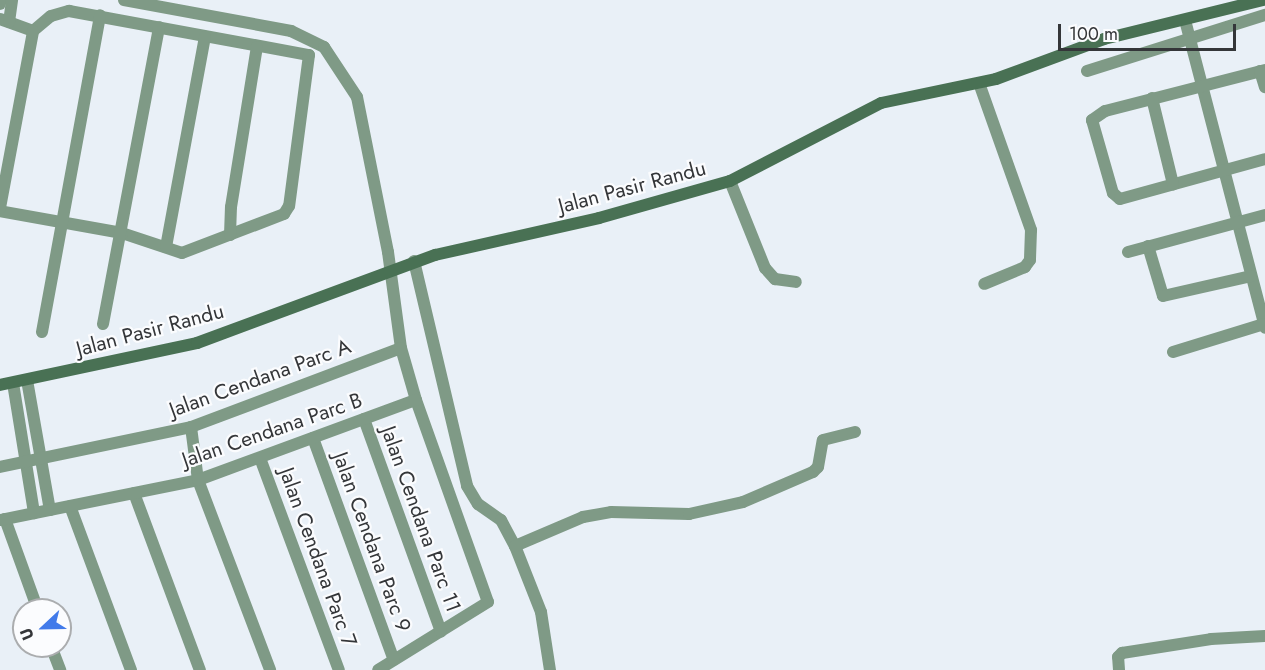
<!DOCTYPE html>
<html>
<head>
<meta charset="utf-8">
<style>
	body { margin:0 }
	#map { position:relative; width:1265px; height:670px; overflow:hidden; background:#e9f0f7; font-family:Jost,sans-serif }
	div>[style] { position:absolute }
	.street>* { height:12px; margin:-6px; padding:0 6px; transform-origin:6px; border-radius:6px; background:#7f9a86 }
	.secondary>* { height:12px; margin:-6px; padding:0 6px; transform-origin:6px; border-radius:6px; background:#497154 }
	span { translate:-50% -50%; white-space:nowrap; text-align:center; line-height:1.15; -webkit-text-stroke:4.5px #fbfcfe; paint-order:stroke }
	.street-label { font-size:21px; color:#343639 }
	.north { position:absolute; left:12px; top:598px; width:60px; height:60px; box-sizing:border-box; background:#fbfcfe; border:2px solid #abadaf; border-radius:50%; rotate:248deg; font-size:16px; font-weight:700; line-height:24px; text-align:center; color:#343639 }
	.north::after { content:''; display:block; margin:auto; width:21px; height:27px; background:#417aea; clip-path:polygon(50% 0,100% 100%,50% 72%,0 100%) }
	.scale { position:absolute; left:1058px; top:24px; width:178px; height:27px; box-sizing:border-box; border:3px solid #343639; border-top:0; padding-left:8px; font-size:18px; line-height:21px; white-space:nowrap; color:#343639; -webkit-text-stroke:4px #fbfcfe; paint-order:stroke }
</style>
</head>
<body>
<div id="map">
	<div class="street">
		<i style="left:124px;top:0;width:170px;rotate:10.5deg"></i>
		<i style="left:291px;top:31px;width:37px;rotate:26deg"></i>
		<i style="left:324px;top:47px;width:60px;rotate:56.6deg"></i>
		<i style="left:357px;top:97px;width:158px;rotate:78.7deg"></i>
		<i style="left:388px;top:252px;width:97px;rotate:82.3deg"></i>
		<i style="left:401px;top:348px;width:54px;rotate:73.9deg"></i>
		<i style="left:416px;top:400px;width:214px;rotate:70.4deg"></i>
		<i style="left:488px;top:602px;width:129px;rotate:148.3deg"></i>
		<i style="left:0;top:4px;width:4px;rotate:-90deg"></i>
		<i style="left:0;top:19px;width:35px;rotate:20deg"></i>
		<i style="left:33px;top:31px;width:23px;rotate:-40deg"></i>
		<i style="left:51px;top:16px;width:19px;rotate:-16deg"></i>
		<i style="left:69px;top:11px;width:244px;rotate:10.4deg"></i>
		<i style="left:309px;top:55px;width:152px;rotate:97.5deg"></i>
		<i style="left:289px;top:206px;width:9px;rotate:122deg"></i>
		<i style="left:284px;top:214px;width:109px;rotate:159.1deg"></i>
		<i style="left:182px;top:253px;width:63px;rotate:-161.6deg"></i>
		<i style="left:122px;top:233px;width:124px;rotate:-169.8deg"></i>
		<i style="left:1185px;top:20px;width:318px;rotate:75.4deg"></i>
		<i style="left:9px;top:22px;width:22px;rotate:-82deg"></i>
		<i style="left:1265px;top:70px;width:165px;rotate:165.6deg"></i>
		<i style="left:1105px;top:111px;width:16px;rotate:145deg"></i>
		<i style="left:1092px;top:120px;width:76px;rotate:74deg"></i>
		<i style="left:1113px;top:193px;width:9px;rotate:41deg"></i>
		<i style="left:1120px;top:199px;width:150px;rotate:-15.4deg"></i>
		<i style="left:1087px;top:71px;width:187px;rotate:-17.5deg"></i>
		<i style="left:1260px;top:71px;width:17px;rotate:73deg"></i>
		<i style="left:979px;top:83px;width:156px;rotate:70.5deg"></i>
		<i style="left:1031px;top:230px;width:30px;rotate:92deg"></i>
		<i style="left:1030px;top:260px;width:9px;rotate:126deg"></i>
		<i style="left:1025px;top:267px;width:44px;rotate:157.5deg"></i>
		<i style="left:1152px;top:98px;width:89px;rotate:76.3deg"></i>
		<i style="left:730px;top:181px;width:94px;rotate:68.1deg"></i>
		<i style="left:765px;top:268px;width:15px;rotate:48deg"></i>
		<i style="left:775px;top:279px;width:21px;rotate:8deg"></i>
		<i style="left:0;top:208px;width:180px;rotate:-79.4deg"></i>
		<i style="left:230px;top:235px;width:28px;rotate:-88deg"></i>
		<i style="left:231px;top:207px;width:162px;rotate:-80.8deg"></i>
		<i style="left:1148px;top:246px;width:52px;rotate:73.3deg"></i>
		<i style="left:1163px;top:296px;width:90px;rotate:-12.8deg"></i>
		<i style="left:166px;top:247px;width:214px;rotate:-79.5deg"></i>
		<i style="left:1128px;top:252px;width:142px;rotate:-15.1deg"></i>
		<i style="left:414px;top:261px;width:231px;rotate:76.7deg"></i>
		<i style="left:467px;top:486px;width:21px;rotate:59deg"></i>
		<i style="left:478px;top:504px;width:28px;rotate:35deg"></i>
		<i style="left:501px;top:520px;width:30px;rotate:62deg"></i>
		<i style="left:515px;top:546px;width:71px;rotate:68.5deg"></i>
		<i style="left:541px;top:612px;width:59px;rotate:81.2deg"></i>
		<i style="left:103px;top:324px;width:302px;rotate:-79.3deg"></i>
		<i style="left:42px;top:332px;width:322px;rotate:-79.6deg"></i>
		<i style="left:1173px;top:352px;width:95px;rotate:-17.1deg"></i>
		<i style="left:27px;top:380px;width:132px;rotate:80deg"></i>
		<i style="left:13px;top:383px;width:132px;rotate:80.8deg"></i>
		<i style="left:364px;top:419px;width:226px;rotate:70.1deg"></i>
		<i style="left:191px;top:427px;width:53px;rotate:82.5deg"></i>
		<i style="left:198px;top:480px;width:203px;rotate:69.2deg"></i>
		<i style="left:313px;top:438px;width:236px;rotate:70deg"></i>
		<i style="left:260px;top:458px;width:226px;rotate:69.6deg"></i>
		<i style="left:0;top:467px;width:195px;rotate:-11.8deg"></i>
		<i style="left:191px;top:427px;width:224px;rotate:-20.6deg"></i>
		<i style="left:134px;top:493px;width:189px;rotate:69.6deg"></i>
		<i style="left:70px;top:506px;width:175px;rotate:69.6deg"></i>
		<i style="left:5px;top:519px;width:97px;rotate:70.1deg"></i>
		<i style="left:0;top:520px;width:202px;rotate:-11.4deg"></i>
		<i style="left:198px;top:480px;width:232px;rotate:-20.2deg"></i>
		<i style="left:515px;top:546px;width:74px;rotate:-23.1deg"></i>
		<i style="left:583px;top:517px;width:28px;rotate:-10deg"></i>
		<i style="left:611px;top:512px;width:78px;rotate:1.5deg"></i>
		<i style="left:689px;top:514px;width:55px;rotate:-12.5deg"></i>
		<i style="left:743px;top:502px;width:76px;rotate:-23.2deg"></i>
		<i style="left:813px;top:472px;width:7px;rotate:-45deg"></i>
		<i style="left:818px;top:467px;width:27px;rotate:-80deg"></i>
		<i style="left:823px;top:440px;width:33px;rotate:-14deg"></i>
		<i style="left:51px;top:646px;width:26px;rotate:69deg"></i>
		<i style="left:1119px;top:670px;width:13px;rotate:-94deg"></i>
		<i style="left:1118px;top:657px;width:6px;rotate:-45deg"></i>
		<i style="left:1122px;top:653px;width:90px;rotate:-8.9deg"></i>
		<i style="left:1211px;top:639px;width:54px;rotate:-3.2deg"></i>
	</div>
	<div class="secondary">
		<i style="left:0;top:385px;width:201px;rotate:-12deg"></i>
		<i style="left:197px;top:343px;width:254px;rotate:-20.3deg"></i>
		<i style="left:435px;top:255px;width:168px;rotate:-12.7deg"></i>
		<i style="left:599px;top:218px;width:136px;rotate:-15.8deg"></i>
		<i style="left:730px;top:181px;width:170px;rotate:-27.3deg"></i>
		<i style="left:881px;top:103px;width:117px;rotate:-11.8deg"></i>
		<i style="left:996px;top:79px;width:115px;rotate:-20.3deg"></i>
		<i style="left:1104px;top:39px;width:164px;rotate:-13.8deg"></i>
	</div>
	<div class="street-label">
		<span style="left:632px;top:187px;rotate:-15deg">Jalan Pasir Randu</span>
		<span style="left:150px;top:330px;rotate:-15deg">Jalan Pasir Randu</span>
		<span style="left:260px;top:378px;rotate:-20deg">Jalan Cendana Parc A</span>
		<span style="left:272px;top:430px;rotate:-19deg">Jalan Cendana Parc B</span>
		<span style="left:421px;top:519px;rotate:70deg">Jalan Cendana Parc 11</span>
		<span style="left:372px;top:542px;rotate:70deg">Jalan Cendana Parc 9</span>
		<span style="left:318px;top:557px;rotate:70deg">Jalan Cendana Parc 7</span>
	</div>
	<div class="north">U</div>
	<div class="scale">100 m</div>
</div>
</body>
</html>
